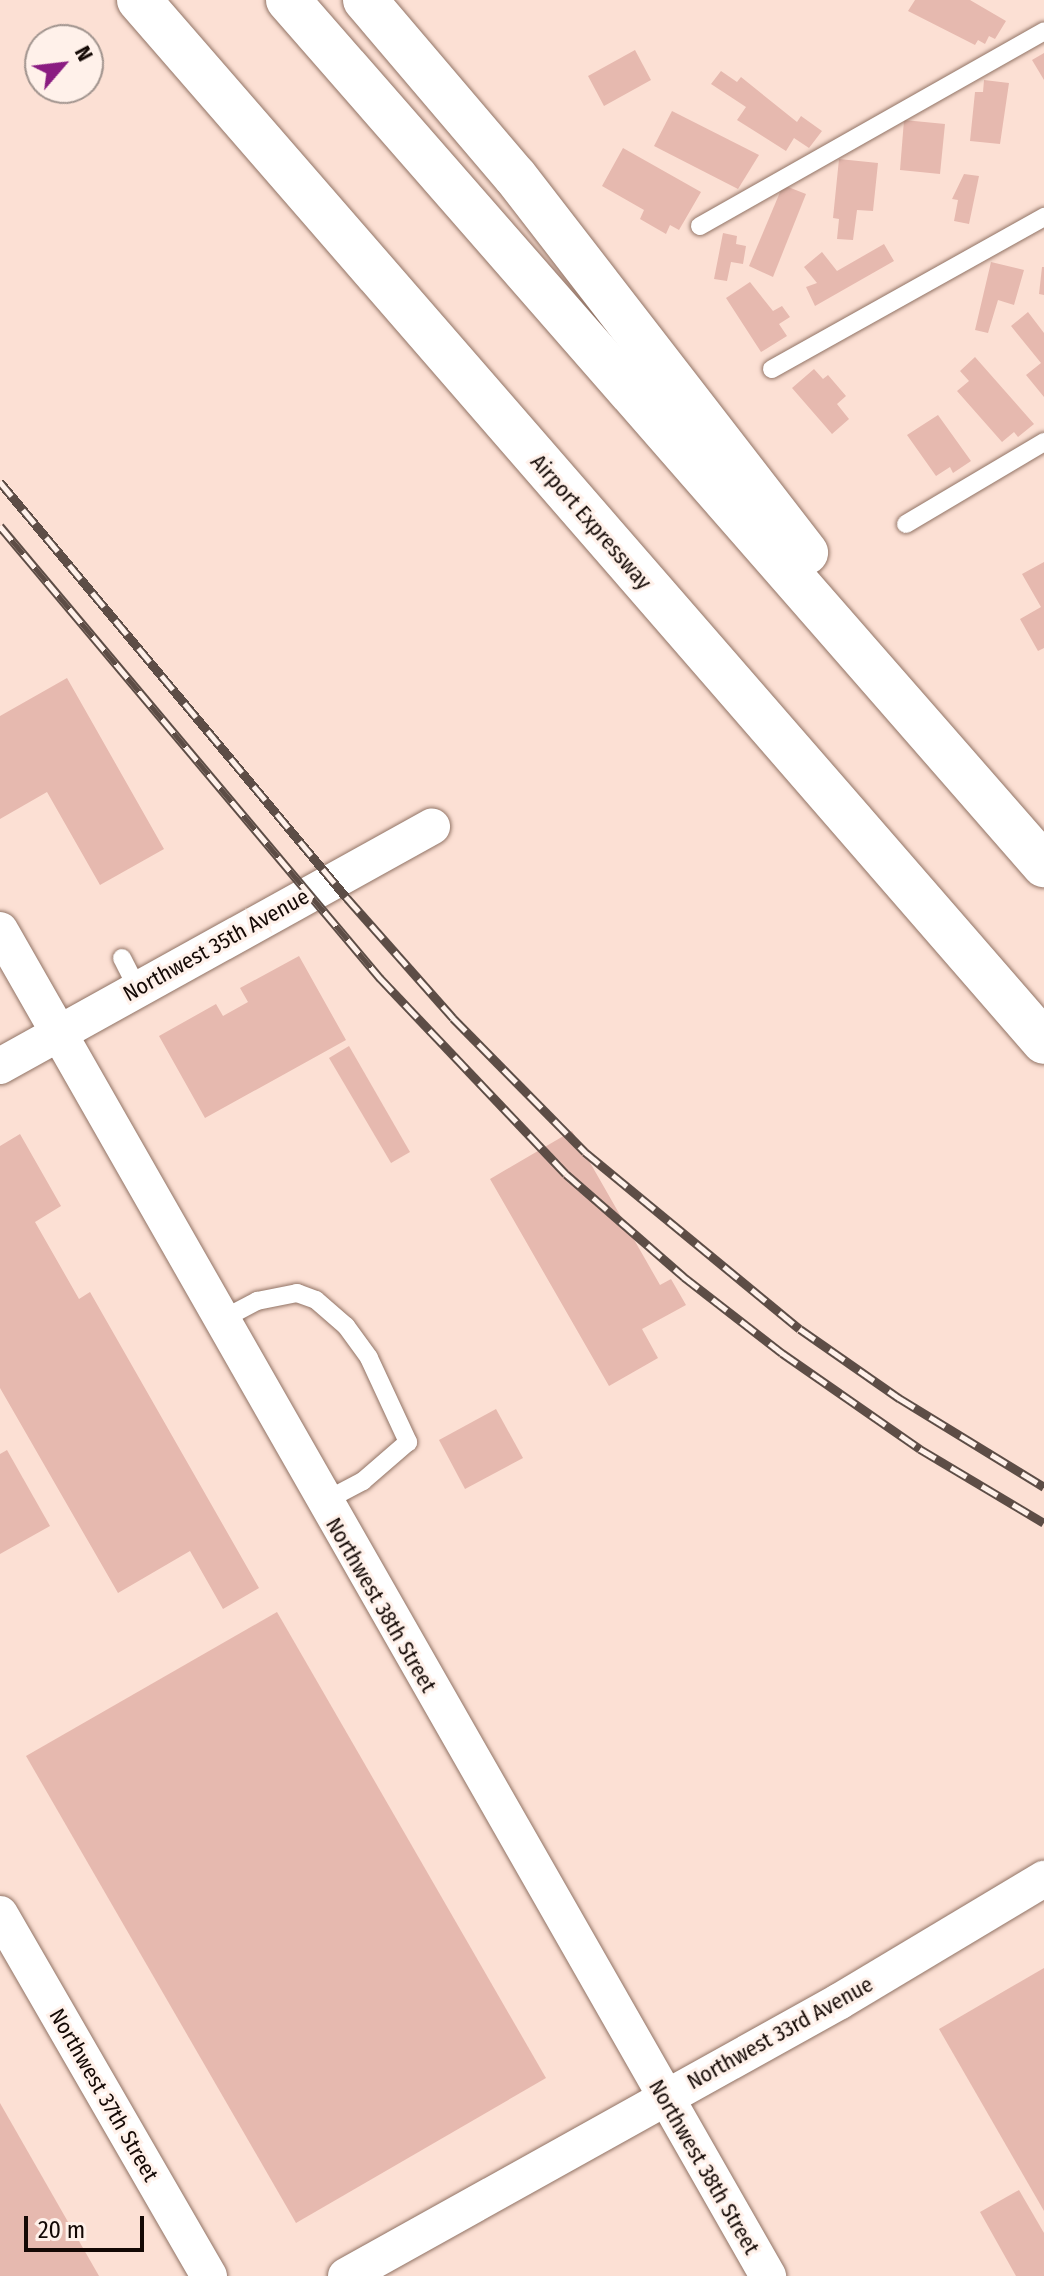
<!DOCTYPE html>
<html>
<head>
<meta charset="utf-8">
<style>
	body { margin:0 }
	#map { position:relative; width:1044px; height:2276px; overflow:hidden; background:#fce0d4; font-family:"Fira Sans Condensed",sans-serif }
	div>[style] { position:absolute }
	.building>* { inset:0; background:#e6b9af }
	.roads { filter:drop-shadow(0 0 2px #917365) drop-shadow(0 0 2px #917365) }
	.service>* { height:18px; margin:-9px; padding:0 9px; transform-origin:9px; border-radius:9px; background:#fff }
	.minor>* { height:36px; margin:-18px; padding:0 18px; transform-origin:18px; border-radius:18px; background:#fff }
	.motorway>* { height:44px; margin:-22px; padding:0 22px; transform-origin:22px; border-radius:22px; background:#fff }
	.rail>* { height:9px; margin-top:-4.5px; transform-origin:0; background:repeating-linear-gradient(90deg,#fff1ea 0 18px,#5d4d46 0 36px); box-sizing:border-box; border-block:2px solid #5d4d46 }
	span { translate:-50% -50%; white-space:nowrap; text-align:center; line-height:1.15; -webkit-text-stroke:6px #fff1ea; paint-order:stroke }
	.street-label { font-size:22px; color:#140905 }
	.north { position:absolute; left:24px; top:24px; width:80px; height:80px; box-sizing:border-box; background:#fff1ea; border:2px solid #a1948e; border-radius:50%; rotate:62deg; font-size:22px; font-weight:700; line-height:32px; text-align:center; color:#140905 }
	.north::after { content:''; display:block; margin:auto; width:28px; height:36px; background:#8a1c81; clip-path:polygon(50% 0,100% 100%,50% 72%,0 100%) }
	.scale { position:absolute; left:24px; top:2216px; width:120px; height:36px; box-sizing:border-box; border:4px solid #140905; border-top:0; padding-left:10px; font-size:24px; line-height:28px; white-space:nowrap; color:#140905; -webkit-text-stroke:6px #fff1ea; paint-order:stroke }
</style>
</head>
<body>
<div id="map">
	<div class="building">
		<i style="clip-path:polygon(915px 0,970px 0,1006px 21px,995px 39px,989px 36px,985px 44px,978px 40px,975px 45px,908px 11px)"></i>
		<i style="clip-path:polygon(635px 50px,651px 80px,604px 106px,588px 76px)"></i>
		<i style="clip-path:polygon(1044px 53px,1044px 80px,1032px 60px)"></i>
		<i style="clip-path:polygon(721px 71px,737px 82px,741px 77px,797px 122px,801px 116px,822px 131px,809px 148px,794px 138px,786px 151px,737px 120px,746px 107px,711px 84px)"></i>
		<i style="clip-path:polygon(984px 80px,1009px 83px,1000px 144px,970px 141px,975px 92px,983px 92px)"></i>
		<i style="clip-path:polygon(672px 111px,759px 155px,738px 189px,654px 146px)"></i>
		<i style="clip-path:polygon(904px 120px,945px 124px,940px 174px,900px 170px)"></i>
		<i style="clip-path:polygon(623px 148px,701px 192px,679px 230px,670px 225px,666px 234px,640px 219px,644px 210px,602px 186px)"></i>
		<i style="clip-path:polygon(839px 159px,878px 163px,873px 211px,857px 210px,853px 240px,837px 239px,839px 219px,833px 218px)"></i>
		<i style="clip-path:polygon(964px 174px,979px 176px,969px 224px,954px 221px,958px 200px,952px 199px)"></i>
		<i style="clip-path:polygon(783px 185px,806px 194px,773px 277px,749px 266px)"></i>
		<i style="clip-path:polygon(723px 233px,737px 236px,736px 244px,746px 246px,743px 264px,731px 262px,727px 281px,714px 279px)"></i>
		<i style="clip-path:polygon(884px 244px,894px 261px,815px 306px,806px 287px,817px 283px,804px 267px,822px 252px,837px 271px)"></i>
		<i style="clip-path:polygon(991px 262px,1024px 270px,1014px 305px,998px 300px,988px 333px,975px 330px)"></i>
		<i style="clip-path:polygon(1042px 267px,1044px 267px,1044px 295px,1039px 294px)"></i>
		<i style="clip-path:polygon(750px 282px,773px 311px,782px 306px,790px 317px,779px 324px,787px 336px,761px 352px,726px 298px)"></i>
		<i style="clip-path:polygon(1028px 312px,1044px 333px,1044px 397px,1026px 375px,1041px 363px,1011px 326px)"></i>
		<i style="clip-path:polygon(975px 357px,1034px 424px,1018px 437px,1014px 432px,1002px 442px,957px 391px,969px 381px,960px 371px)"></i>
		<i style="clip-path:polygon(814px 369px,823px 379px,828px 375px,846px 396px,837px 404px,849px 419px,832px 434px,792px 388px)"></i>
		<i style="clip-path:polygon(938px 415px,971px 461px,953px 473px,950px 467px,936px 476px,907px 435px)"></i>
		<i style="clip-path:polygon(1044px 562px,1044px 648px,1038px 651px,1020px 619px,1041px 607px,1022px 574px)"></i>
		<i style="clip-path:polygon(67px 678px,164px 849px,100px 885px,47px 792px,0 819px,0 716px)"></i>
		<i style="clip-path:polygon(299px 956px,346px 1040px,205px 1118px,159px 1036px,216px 1004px,223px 1016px,248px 1002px,240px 988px)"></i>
		<i style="clip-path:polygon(349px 1046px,410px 1152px,391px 1163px,329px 1058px)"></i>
		<i style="clip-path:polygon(572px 1131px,660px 1285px,671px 1279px,686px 1305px,642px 1329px,658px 1358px,609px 1386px,490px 1179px)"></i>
		<i style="clip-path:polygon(20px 1134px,61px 1206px,35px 1222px,79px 1299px,90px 1292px,259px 1588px,223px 1609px,190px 1551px,118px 1593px,0 1388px,0 1146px)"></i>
		<i style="clip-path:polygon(496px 1409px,523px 1458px,465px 1489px,439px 1440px)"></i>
		<i style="clip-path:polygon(7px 1450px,50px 1526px,0 1554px,0 1454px)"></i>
		<i style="clip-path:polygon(277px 1612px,546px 2078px,296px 2223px,26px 1756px)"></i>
		<i style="clip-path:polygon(1044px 1968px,1044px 2211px,939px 2029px)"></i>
		<i style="clip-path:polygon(0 2103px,99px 2276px,0 2276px)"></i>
		<i style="clip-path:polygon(1019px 2190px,1044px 2233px,1044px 2276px,1016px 2276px,980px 2212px)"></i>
	</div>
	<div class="roads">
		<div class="service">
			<i style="left:700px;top:226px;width:395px;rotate:-29.5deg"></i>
			<i style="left:772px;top:369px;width:312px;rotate:-29.2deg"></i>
			<i style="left:906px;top:524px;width:161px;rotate:-30.7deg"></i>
			<i style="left:122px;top:958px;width:34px;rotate:63deg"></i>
			<i style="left:221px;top:1320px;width:41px;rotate:-27.8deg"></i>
			<i style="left:257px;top:1301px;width:41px;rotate:-11.3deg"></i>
			<i style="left:297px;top:1293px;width:20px;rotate:20deg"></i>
			<i style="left:316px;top:1300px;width:40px;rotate:41deg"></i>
			<i style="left:346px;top:1326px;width:39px;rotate:54deg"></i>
			<i style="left:369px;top:1358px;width:93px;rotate:65.1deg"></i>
			<i style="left:408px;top:1442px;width:60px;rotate:139.1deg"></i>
			<i style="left:363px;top:1481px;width:45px;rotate:152.3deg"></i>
		</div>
		<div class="minor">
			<i style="left:0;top:930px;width:1550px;rotate:60.29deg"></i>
			<i style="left:0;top:1066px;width:494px;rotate:-29deg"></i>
			<i style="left:0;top:1914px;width:418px;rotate:60deg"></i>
			<i style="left:346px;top:2276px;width:565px;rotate:-29.1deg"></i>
			<i style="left:840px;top:2001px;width:238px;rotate:-30.9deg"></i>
		</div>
		<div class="motorway">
			<i style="left:139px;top:0;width:1380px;rotate:49.02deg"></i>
			<i style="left:288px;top:0;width:1149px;rotate:48.85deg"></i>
			<i style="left:365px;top:0;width:231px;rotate:49.6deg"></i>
			<i style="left:515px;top:176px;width:476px;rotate:52.3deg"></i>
		</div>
	</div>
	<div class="rail">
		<i style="left:0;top:482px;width:542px;rotate:50.17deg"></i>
		<i style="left:347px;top:898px;width:160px;rotate:48.5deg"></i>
		<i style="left:453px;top:1018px;width:188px;rotate:45.4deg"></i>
		<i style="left:585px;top:1152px;width:278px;rotate:39.5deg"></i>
		<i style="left:800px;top:1329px;width:121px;rotate:34.9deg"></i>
		<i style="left:899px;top:1398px;width:170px;rotate:31.5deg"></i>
		<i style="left:0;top:526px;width:591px;rotate:49.95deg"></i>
		<i style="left:380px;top:978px;width:270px;rotate:46.5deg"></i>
		<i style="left:566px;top:1174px;width:157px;rotate:41.1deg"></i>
		<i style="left:684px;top:1277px;width:124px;rotate:37.8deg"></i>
		<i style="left:782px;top:1353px;width:168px;rotate:34.8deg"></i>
		<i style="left:920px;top:1449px;width:144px;rotate:30.8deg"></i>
	</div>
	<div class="street-label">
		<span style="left:591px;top:522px;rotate:49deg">Airport Expressway</span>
		<span style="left:216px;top:945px;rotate:-29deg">Northwest 35th Avenue</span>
		<span style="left:381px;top:1605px;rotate:60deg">Northwest 38th Street</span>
		<span style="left:780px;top:2033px;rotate:-29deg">Northwest 33rd Avenue</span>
		<span style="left:104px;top:2095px;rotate:60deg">Northwest 37th Street</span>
		<span style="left:704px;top:2167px;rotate:60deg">Northwest 38th Street</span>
	</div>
	<div class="north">N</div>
	<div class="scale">20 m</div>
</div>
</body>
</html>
